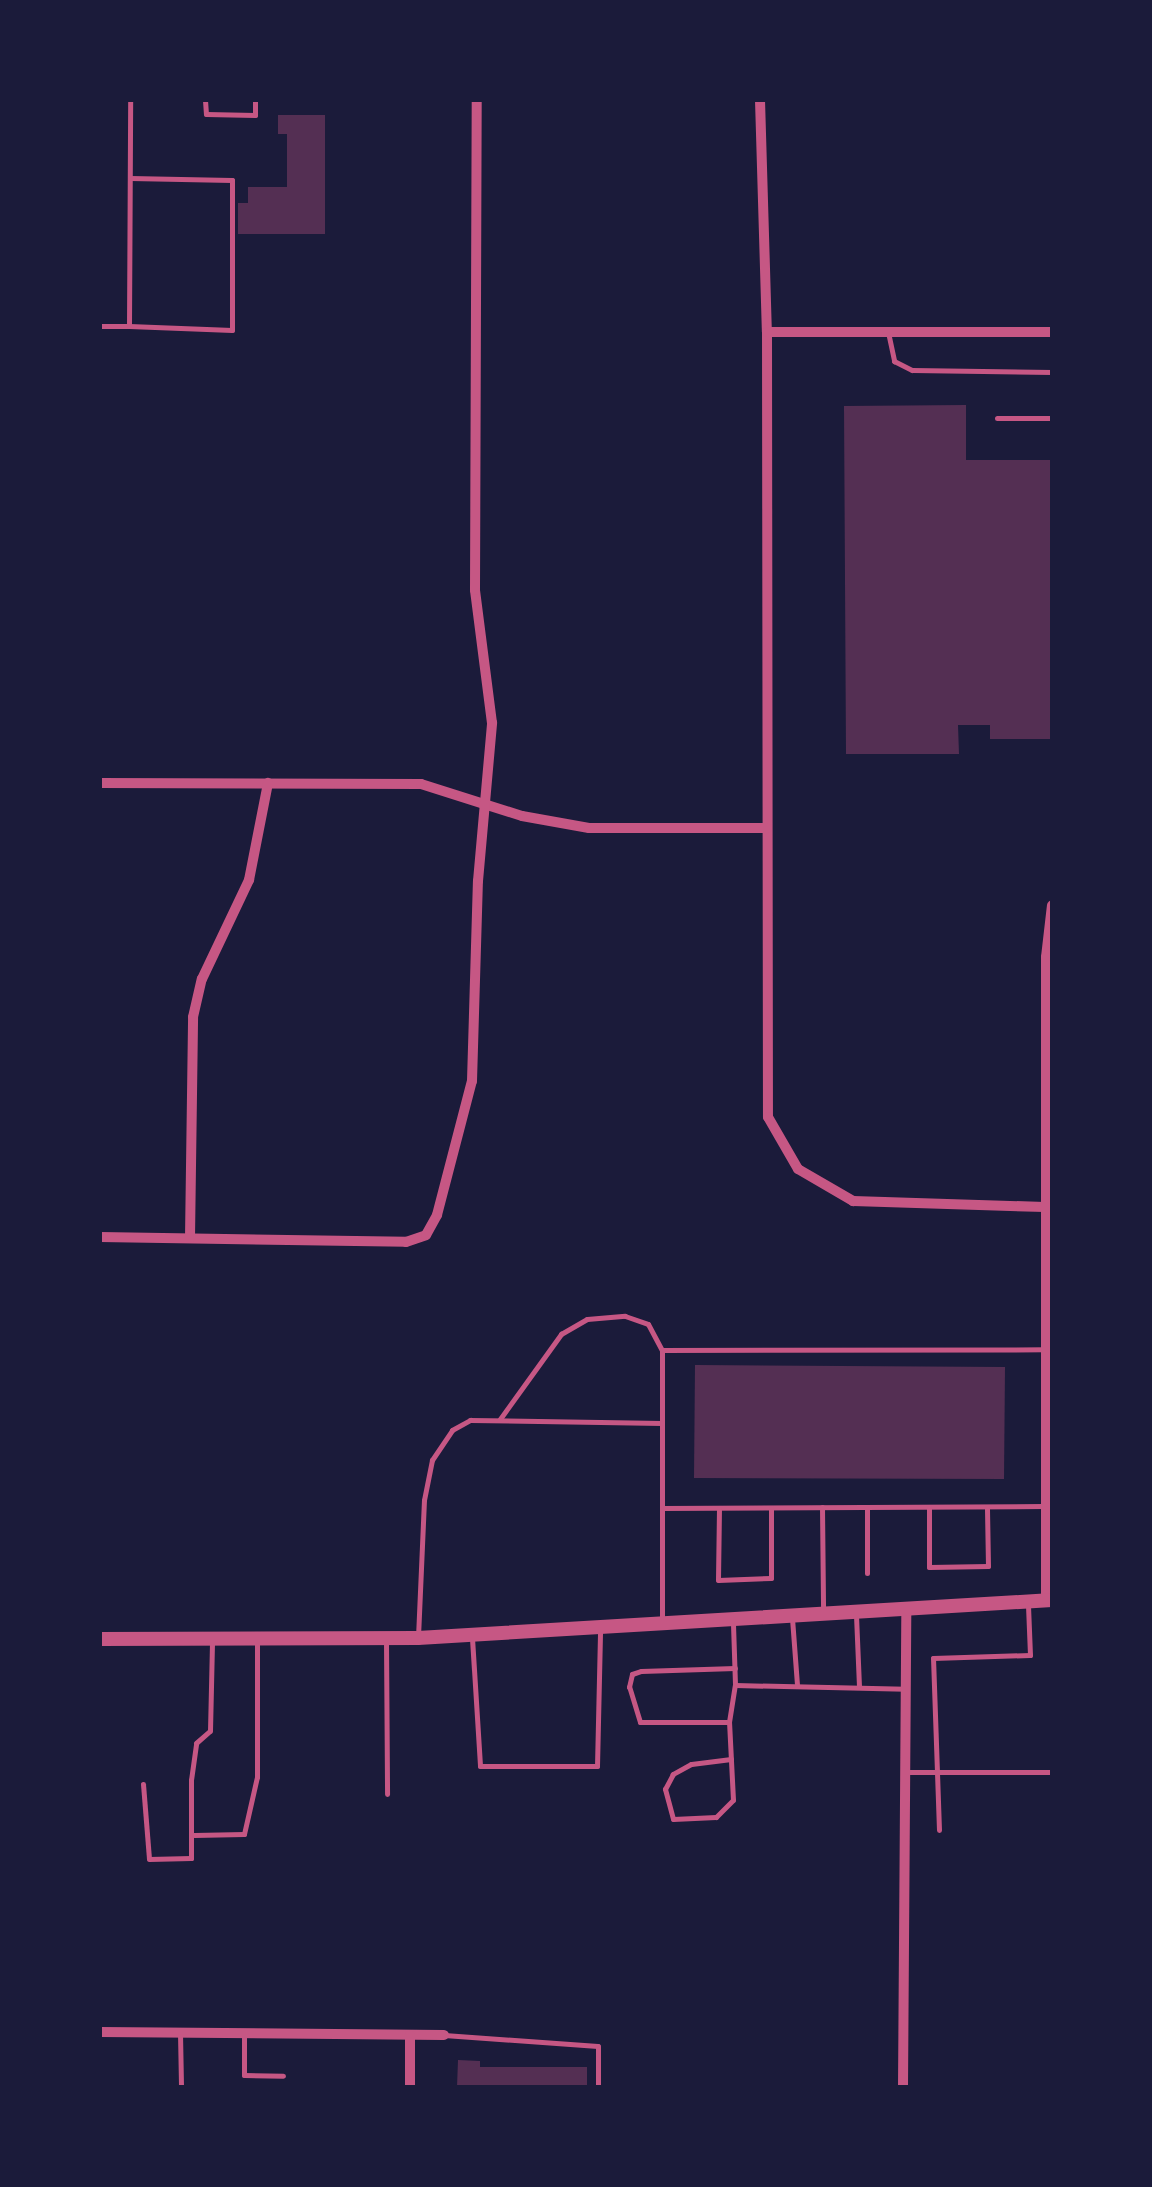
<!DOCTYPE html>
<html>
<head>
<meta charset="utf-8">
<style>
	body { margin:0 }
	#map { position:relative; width:1152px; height:2187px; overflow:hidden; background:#1b1b3a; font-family:Arial,sans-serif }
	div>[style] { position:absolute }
	.building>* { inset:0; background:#542f53 }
	.service>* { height:5px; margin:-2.5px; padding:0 2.5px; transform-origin:2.5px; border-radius:2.5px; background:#c65784 }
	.minor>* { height:10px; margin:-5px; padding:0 5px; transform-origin:5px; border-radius:5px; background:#c65784 }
	.tertiary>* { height:14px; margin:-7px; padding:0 7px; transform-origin:7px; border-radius:7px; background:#c65784 }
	span { translate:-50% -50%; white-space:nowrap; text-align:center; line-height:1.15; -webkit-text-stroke:10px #1b1b3a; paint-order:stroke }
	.frame { position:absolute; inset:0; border:102px solid #1b1b3a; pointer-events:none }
</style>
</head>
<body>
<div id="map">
	<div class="building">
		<i style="clip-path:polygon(278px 115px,325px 115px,325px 234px,238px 234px,238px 203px,248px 203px,248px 187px,287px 187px,287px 134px,278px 134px)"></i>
		<i style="clip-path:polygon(966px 405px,966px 460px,1052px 460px,1052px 739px,990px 739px,990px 725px,958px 725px,959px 754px,846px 754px,844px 406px)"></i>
		<i style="clip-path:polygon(695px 1365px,1005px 1367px,1004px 1479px,694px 1478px)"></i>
		<i style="clip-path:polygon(458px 2060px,480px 2061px,480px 2067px,587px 2067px,587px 2087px,457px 2087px)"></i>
	</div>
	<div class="service">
		<i style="left:205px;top:100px;width:14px;rotate:86deg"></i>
		<i style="left:206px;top:114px;width:49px;rotate:1.2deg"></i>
		<i style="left:255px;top:115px;width:15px;rotate:-90deg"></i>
		<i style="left:100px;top:326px;width:29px"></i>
		<i style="left:129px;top:326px;width:226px;rotate:-89.7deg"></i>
		<i style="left:129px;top:326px;width:103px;rotate:2.2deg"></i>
		<i style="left:232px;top:330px;width:150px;rotate:-90deg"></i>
		<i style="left:232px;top:180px;width:102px;rotate:-178.9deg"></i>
		<i style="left:888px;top:332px;width:30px;rotate:78deg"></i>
		<i style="left:894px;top:361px;width:20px;rotate:27deg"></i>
		<i style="left:912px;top:370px;width:140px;rotate:0.8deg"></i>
		<i style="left:997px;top:418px;width:55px"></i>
		<i style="left:500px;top:1419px;width:105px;rotate:-54.3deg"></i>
		<i style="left:561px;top:1334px;width:30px;rotate:-30deg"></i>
		<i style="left:587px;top:1319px;width:38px;rotate:-5deg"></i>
		<i style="left:625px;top:1316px;width:24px;rotate:19deg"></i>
		<i style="left:648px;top:1324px;width:30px;rotate:62deg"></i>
		<i style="left:822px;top:1507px;width:102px;rotate:89.4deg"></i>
		<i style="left:867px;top:1507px;width:66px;rotate:90deg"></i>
		<i style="left:662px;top:1508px;width:381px;rotate:-0.3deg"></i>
		<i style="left:719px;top:1508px;width:72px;rotate:90.8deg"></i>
		<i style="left:718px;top:1580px;width:53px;rotate:-2.2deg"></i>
		<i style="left:771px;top:1578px;width:70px;rotate:-90deg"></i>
		<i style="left:929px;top:1508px;width:59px;rotate:90deg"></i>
		<i style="left:929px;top:1567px;width:59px;rotate:-1deg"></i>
		<i style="left:988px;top:1566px;width:59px;rotate:-91deg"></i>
		<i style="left:856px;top:1615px;width:72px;rotate:87.6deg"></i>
		<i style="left:792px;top:1618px;width:66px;rotate:85.7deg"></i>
		<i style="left:662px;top:1620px;width:270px;rotate:-90deg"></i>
		<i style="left:662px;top:1350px;width:382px;rotate:-0.1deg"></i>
		<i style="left:733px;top:1624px;width:61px;rotate:88.1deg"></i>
		<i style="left:735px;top:1685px;width:170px;rotate:1.3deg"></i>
		<i style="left:418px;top:1637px;width:137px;rotate:-87.5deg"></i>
		<i style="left:424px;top:1500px;width:41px;rotate:-78.7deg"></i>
		<i style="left:432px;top:1460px;width:36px;rotate:-56deg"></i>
		<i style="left:452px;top:1430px;width:21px;rotate:-29deg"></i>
		<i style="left:470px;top:1420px;width:192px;rotate:0.9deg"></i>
		<i style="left:472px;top:1638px;width:128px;rotate:86.4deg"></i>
		<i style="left:480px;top:1766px;width:117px"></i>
		<i style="left:597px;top:1766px;width:137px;rotate:-88.7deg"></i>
		<i style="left:386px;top:1641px;width:153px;rotate:89.6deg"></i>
		<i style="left:729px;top:1722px;width:89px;rotate:180deg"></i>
		<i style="left:640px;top:1722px;width:37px;rotate:-107deg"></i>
		<i style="left:629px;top:1687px;width:13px;rotate:-77deg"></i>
		<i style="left:632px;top:1674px;width:9px;rotate:-18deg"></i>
		<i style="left:641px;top:1671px;width:94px;rotate:-1.8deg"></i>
		<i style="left:731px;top:1759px;width:40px;rotate:172.9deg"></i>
		<i style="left:691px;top:1764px;width:21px;rotate:151deg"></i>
		<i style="left:673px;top:1774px;width:17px;rotate:118deg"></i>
		<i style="left:665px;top:1789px;width:31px;rotate:75deg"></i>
		<i style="left:673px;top:1819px;width:43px;rotate:-2.7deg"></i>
		<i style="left:716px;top:1817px;width:24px;rotate:-45deg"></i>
		<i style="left:733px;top:1800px;width:78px;rotate:-92.9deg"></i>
		<i style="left:729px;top:1722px;width:37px;rotate:-81deg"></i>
		<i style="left:904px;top:1772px;width:33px"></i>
		<i style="left:937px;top:1772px;width:114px;rotate:-92deg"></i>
		<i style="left:933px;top:1658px;width:97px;rotate:-1.8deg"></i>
		<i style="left:1030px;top:1655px;width:50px;rotate:-92.3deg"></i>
		<i style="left:143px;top:1784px;width:75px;rotate:85.4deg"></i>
		<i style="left:149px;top:1859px;width:42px;rotate:-1.4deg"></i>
		<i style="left:191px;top:1858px;width:78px;rotate:-90deg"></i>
		<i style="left:191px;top:1780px;width:37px;rotate:-82deg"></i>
		<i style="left:196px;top:1743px;width:18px;rotate:-41deg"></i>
		<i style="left:210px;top:1731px;width:89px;rotate:-88.7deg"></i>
		<i style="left:939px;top:1830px;width:58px;rotate:-92deg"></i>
		<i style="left:937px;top:1772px;width:115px"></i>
		<i style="left:194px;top:1835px;width:50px;rotate:-1.1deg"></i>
		<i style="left:244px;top:1834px;width:58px;rotate:-77.2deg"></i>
		<i style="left:257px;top:1777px;width:135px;rotate:-90deg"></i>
		<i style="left:180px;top:2033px;width:54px;rotate:88.9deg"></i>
		<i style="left:244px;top:2033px;width:42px;rotate:90deg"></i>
		<i style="left:244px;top:2075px;width:39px;rotate:1deg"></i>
		<i style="left:444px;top:2035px;width:154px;rotate:4.1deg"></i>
		<i style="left:598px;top:2046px;width:41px;rotate:90deg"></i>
	</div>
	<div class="minor">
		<i style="left:760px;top:100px;width:232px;rotate:88.3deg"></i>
		<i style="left:767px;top:332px;width:785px;rotate:89.93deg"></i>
		<i style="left:768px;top:1117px;width:60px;rotate:60deg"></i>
		<i style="left:798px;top:1169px;width:64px;rotate:30.2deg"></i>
		<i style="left:853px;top:1201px;width:192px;rotate:1.8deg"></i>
		<i style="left:767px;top:332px;width:285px"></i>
		<i style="left:100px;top:783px;width:321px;rotate:0.2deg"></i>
		<i style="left:421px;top:784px;width:106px;rotate:17.6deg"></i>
		<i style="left:522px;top:816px;width:68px;rotate:10.2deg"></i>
		<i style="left:589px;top:828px;width:178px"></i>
		<i style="left:100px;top:1237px;width:306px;rotate:0.9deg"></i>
		<i style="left:406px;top:1242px;width:21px;rotate:-19deg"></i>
		<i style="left:426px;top:1235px;width:23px;rotate:-61deg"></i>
		<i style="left:437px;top:1215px;width:138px;rotate:-75.4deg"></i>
		<i style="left:472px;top:1081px;width:200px;rotate:-88.3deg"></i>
		<i style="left:478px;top:881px;width:159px;rotate:-84.9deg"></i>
		<i style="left:492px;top:723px;width:134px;rotate:-97.3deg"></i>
		<i style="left:475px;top:590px;width:490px;rotate:-89.8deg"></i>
		<i style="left:190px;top:1238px;width:221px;rotate:-89.2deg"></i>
		<i style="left:193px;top:1017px;width:39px;rotate:-77deg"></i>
		<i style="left:202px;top:979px;width:110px;rotate:-64.6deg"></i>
		<i style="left:249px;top:880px;width:99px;rotate:-78.9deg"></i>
		<i style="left:1046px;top:1601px;width:644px;rotate:-90deg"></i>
		<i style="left:1046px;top:957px;width:52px;rotate:-83.4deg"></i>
		<i style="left:100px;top:2032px;width:344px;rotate:0.5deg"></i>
		<i style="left:410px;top:2087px;width:52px;rotate:-90deg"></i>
		<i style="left:903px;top:2087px;width:478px;rotate:-89.6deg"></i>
	</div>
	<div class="tertiary">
		<i style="left:100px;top:1639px;width:318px;rotate:-0.2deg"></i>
		<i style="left:418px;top:1638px;width:635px;rotate:-3.43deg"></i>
	</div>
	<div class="frame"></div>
</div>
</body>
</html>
